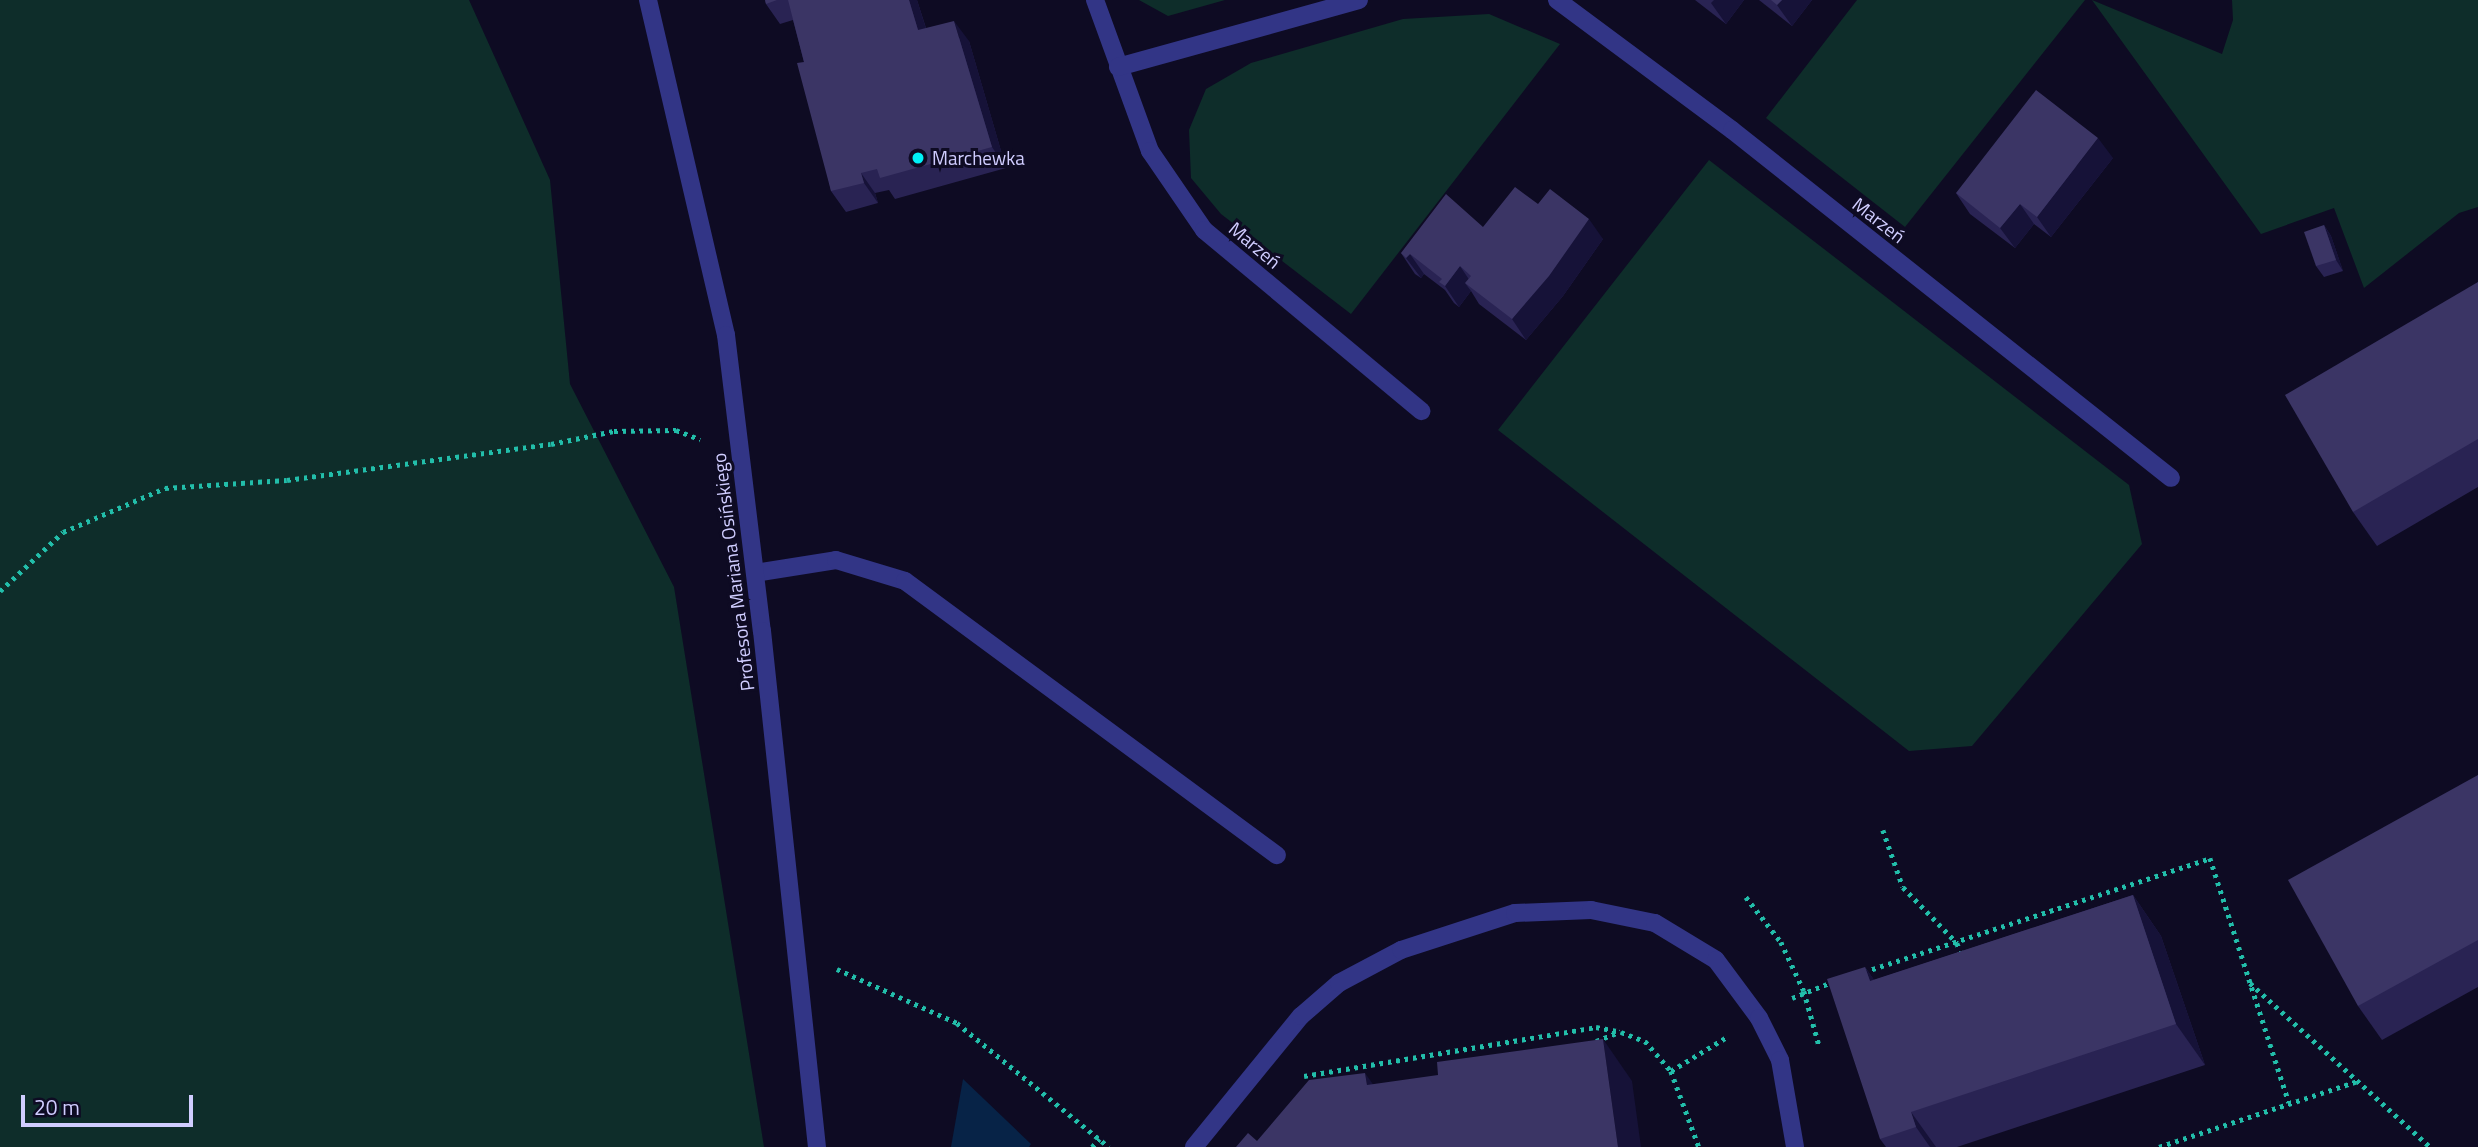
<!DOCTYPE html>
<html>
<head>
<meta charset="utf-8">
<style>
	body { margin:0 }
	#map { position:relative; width:2478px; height:1147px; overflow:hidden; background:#0e0b23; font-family:"Titillium Web",sans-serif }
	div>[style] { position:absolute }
	.green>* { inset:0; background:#0e2d2a }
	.water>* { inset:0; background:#072347 }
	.path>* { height:4.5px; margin-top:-2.25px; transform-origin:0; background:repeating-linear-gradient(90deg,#22beaa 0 3.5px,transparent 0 8.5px) }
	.lane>* { height:18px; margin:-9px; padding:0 9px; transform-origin:9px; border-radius:9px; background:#323586 }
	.street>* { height:18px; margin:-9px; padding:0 9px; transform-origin:9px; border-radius:9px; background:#323586 }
	.wall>* { inset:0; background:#292353 }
	.shaded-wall>* { inset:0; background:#161238 }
	.building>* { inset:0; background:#3b3565 }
	.dots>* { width:19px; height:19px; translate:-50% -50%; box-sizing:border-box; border:4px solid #0e0b23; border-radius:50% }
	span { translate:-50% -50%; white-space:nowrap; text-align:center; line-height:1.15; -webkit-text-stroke:6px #0e0b23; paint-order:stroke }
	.poi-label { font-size:19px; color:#d0cdff }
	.left { translate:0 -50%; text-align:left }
	.street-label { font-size:19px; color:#d0cdff }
	.scale { position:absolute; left:21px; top:1095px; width:172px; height:32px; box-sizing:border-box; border:4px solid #d0cdff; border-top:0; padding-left:9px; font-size:21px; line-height:24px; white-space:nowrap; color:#d0cdff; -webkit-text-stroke:5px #0e0b23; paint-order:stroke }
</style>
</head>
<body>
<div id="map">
	<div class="green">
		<i style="clip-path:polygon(0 0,469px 0,550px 180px,570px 384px,674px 587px,764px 1147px,0 1147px)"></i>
		<i style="clip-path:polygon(1139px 0,1225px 0,1168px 16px)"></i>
		<i style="clip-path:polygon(1857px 0,2085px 0,1905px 227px,1766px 118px)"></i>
		<i style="clip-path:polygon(2092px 0,2222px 54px,2233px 20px,2232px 0,2478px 0,2478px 207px,2459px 213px,2364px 288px,2334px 208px,2261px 234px)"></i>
		<i style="clip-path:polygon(1489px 14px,1560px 44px,1351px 314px,1221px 214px,1191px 178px,1189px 130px,1206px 89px,1251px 63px,1403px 19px)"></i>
		<i style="clip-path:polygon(1709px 160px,2129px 485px,2142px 544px,1972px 746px,1909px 751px,1498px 430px)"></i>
	</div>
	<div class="water">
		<i style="clip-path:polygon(963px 1079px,1031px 1144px,1029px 1147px,951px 1147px)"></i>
	</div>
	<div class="path">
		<i style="left:0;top:591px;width:86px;rotate:-43.1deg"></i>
		<i style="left:63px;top:532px;width:111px;rotate:-23.3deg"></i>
		<i style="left:165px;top:488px;width:122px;rotate:-3.8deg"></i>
		<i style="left:287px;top:480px;width:266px;rotate:-7.8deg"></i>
		<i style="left:551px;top:444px;width:64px;rotate:-11.7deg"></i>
		<i style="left:614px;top:431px;width:62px;rotate:-0.9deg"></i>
		<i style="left:676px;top:430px;width:26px;rotate:21deg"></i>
		<i style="left:1883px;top:830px;width:60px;rotate:70.7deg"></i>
		<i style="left:1903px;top:887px;width:78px;rotate:46deg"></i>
		<i style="left:1957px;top:943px;width:14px;rotate:69deg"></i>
		<i style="left:1746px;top:897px;width:57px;rotate:52.1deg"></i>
		<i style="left:1781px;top:942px;width:54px;rotate:64.9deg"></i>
		<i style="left:1804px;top:991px;width:56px;rotate:74.5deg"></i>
		<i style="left:837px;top:969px;width:132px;rotate:24.2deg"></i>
		<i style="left:957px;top:1023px;width:196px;rotate:39.2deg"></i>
		<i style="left:1864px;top:972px;width:364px;rotate:-18.2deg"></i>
		<i style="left:2210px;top:858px;width:257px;rotate:72.1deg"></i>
		<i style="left:2250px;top:983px;width:244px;rotate:42.3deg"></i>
		<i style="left:1792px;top:998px;width:43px;rotate:-21.8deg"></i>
		<i style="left:1596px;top:1041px;width:26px;rotate:-21deg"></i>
		<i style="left:1671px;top:1071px;width:66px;rotate:-31.3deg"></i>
		<i style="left:1304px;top:1076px;width:296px;rotate:-9.5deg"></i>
		<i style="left:1596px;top:1027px;width:25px;rotate:11deg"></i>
		<i style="left:1621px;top:1032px;width:26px;rotate:21deg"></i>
		<i style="left:1645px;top:1041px;width:40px;rotate:49deg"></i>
		<i style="left:1671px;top:1071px;width:81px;rotate:69.8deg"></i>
		<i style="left:1092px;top:1147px;width:11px;rotate:-49deg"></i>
		<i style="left:2159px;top:1147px;width:209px;rotate:-18.4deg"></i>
	</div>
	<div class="lane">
		<i style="left:755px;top:573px;width:82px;rotate:-9.1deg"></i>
		<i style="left:836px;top:560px;width:72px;rotate:16.9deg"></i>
		<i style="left:905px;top:581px;width:462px;rotate:36.4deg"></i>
		<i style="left:1194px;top:1147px;width:169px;rotate:-50.8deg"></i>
		<i style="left:1301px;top:1016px;width:50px;rotate:-41deg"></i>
		<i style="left:1339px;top:983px;width:70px;rotate:-28deg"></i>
		<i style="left:1401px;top:950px;width:120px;rotate:-18deg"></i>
		<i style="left:1515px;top:913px;width:76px;rotate:-2.3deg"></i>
		<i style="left:1591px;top:910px;width:65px;rotate:11.5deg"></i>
		<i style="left:1655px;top:923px;width:71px;rotate:31.2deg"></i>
		<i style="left:1716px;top:960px;width:72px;rotate:53.4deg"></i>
		<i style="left:1759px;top:1018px;width:47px;rotate:63.4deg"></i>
		<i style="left:1780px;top:1060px;width:88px;rotate:80.2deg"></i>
	</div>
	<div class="street">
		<i style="left:648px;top:0;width:344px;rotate:76.9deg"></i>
		<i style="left:726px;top:335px;width:298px;rotate:83.1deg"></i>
		<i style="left:762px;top:631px;width:519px;rotate:83.92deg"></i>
		<i style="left:1095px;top:0;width:161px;rotate:70deg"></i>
		<i style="left:1150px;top:151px;width:96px;rotate:55.6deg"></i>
		<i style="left:1204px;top:230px;width:283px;rotate:39.8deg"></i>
		<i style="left:1557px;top:0;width:218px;rotate:36.6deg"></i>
		<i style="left:1732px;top:130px;width:560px;rotate:38.4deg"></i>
		<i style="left:1118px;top:67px;width:250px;rotate:-15.5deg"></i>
	</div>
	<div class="wall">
		<i style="clip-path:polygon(765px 0,917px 0,926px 28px,969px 41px,1006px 168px,895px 199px,889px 190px,875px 193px,878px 203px,846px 212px,831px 191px,804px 62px,793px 20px,780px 24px,766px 4px)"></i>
		<i style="clip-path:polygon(1695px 0,1744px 0,1726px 24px)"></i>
		<i style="clip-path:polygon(1759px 0,1812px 0,1792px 26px)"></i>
		<i style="clip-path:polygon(2113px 158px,2051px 237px,2034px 224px,2015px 248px,1970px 214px,1956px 193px)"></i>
		<i style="clip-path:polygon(1538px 204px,1603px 239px,1563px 296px,1526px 340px,1479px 304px,1471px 291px,1459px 307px,1454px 303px,1445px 290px,1424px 274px,1421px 278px,1415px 274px,1401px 253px,1483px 227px)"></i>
		<i style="clip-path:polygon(2324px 225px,2331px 236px,2343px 271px,2324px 277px,2316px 266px)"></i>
		<i style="clip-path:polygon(2478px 282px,2478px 487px,2377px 546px,2353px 512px)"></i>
		<i style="clip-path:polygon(2478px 775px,2478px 987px,2382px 1040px,2358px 1006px)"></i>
		<i style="clip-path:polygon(2133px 895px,2161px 936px,2205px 1065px,1957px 1147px,1886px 1147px,1880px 1139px,1865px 967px,1874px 980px)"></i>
	</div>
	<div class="shaded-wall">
		<i style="clip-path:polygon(909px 0,917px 0,933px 51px,918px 30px)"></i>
		<i style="clip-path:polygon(1714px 0,1744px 0,1726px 24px,1711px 3px)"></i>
		<i style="clip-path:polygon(1782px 0,1812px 0,1792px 26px,1777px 5px)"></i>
		<i style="clip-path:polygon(954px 21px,969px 41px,1006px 168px,992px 147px)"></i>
		<i style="clip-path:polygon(2098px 138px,2113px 158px,2051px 237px,2037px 217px)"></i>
		<i style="clip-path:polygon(861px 173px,875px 193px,878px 203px,864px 183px)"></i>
		<i style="clip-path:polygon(2020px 204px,2034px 224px,2015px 248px,2000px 228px)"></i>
		<i style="clip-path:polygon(1589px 219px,1603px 239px,1563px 296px,1526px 340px,1512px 319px)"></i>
		<i style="clip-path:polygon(2324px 225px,2331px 236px,2343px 271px,2336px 260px)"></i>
		<i style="clip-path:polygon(1410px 254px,1424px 274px,1421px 278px,1406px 258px)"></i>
		<i style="clip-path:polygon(1460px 266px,1474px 287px,1465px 283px,1471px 291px,1459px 307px,1445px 286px)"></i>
		<i style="clip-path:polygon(2133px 895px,2161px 936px,2205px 1065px,2176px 1024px)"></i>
		<i style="clip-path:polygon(1865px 967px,1894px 1008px,1870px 981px)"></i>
		<i style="clip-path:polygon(1603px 1039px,1632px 1081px,1641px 1147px,1618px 1147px)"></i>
		<i style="clip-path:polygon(1365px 1073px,1394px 1114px,1367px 1085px)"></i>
		<i style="clip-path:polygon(1911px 1112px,1936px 1147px,1930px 1147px,1916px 1127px)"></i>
	</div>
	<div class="building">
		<i style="clip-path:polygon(765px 0,777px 0,766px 4px)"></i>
		<i style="clip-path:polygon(788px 0,909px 0,918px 30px,954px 21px,992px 147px,880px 178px,877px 169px,861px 173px,864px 183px,831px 191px,797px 63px,804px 62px)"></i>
		<i style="clip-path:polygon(1771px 0,1782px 0,1777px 5px)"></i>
		<i style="clip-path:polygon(2036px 90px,2098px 138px,2037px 217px,2020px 204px,2000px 228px,1956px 193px)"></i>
		<i style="clip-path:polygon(1515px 187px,1538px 204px,1550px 189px,1589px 219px,1549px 276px,1512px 319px,1465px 283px,1471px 276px,1460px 266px,1445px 286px,1439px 282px,1442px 279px,1410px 254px,1406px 258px,1401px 253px,1446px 194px,1483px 227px)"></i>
		<i style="clip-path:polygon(2324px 225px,2336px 260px,2316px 266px,2304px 232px)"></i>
		<i style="clip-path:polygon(2478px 282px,2478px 439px,2353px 512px,2285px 395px)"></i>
		<i style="clip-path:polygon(2478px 775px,2478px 940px,2358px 1006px,2288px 880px)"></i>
		<i style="clip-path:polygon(2133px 895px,2176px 1024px,1911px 1112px,1916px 1127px,1880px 1139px,1827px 979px,1865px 967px,1870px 981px)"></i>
		<i style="clip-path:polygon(1603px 1039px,1618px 1147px,1236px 1147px,1248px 1133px,1257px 1141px,1309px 1080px,1365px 1073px,1367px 1085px,1438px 1075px,1437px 1062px)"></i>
	</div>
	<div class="dots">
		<i style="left:918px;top:158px;background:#00f1f8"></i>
	</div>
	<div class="poi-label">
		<span class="left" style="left:932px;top:158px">Marchewka</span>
	</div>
	<div class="street-label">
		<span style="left:1879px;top:220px;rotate:38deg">Marzeń</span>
		<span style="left:1255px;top:245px;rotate:40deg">Marzeń</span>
		<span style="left:733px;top:572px;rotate:-97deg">Profesora Mariana Osińskiego</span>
	</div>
	<div class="scale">20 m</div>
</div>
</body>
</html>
